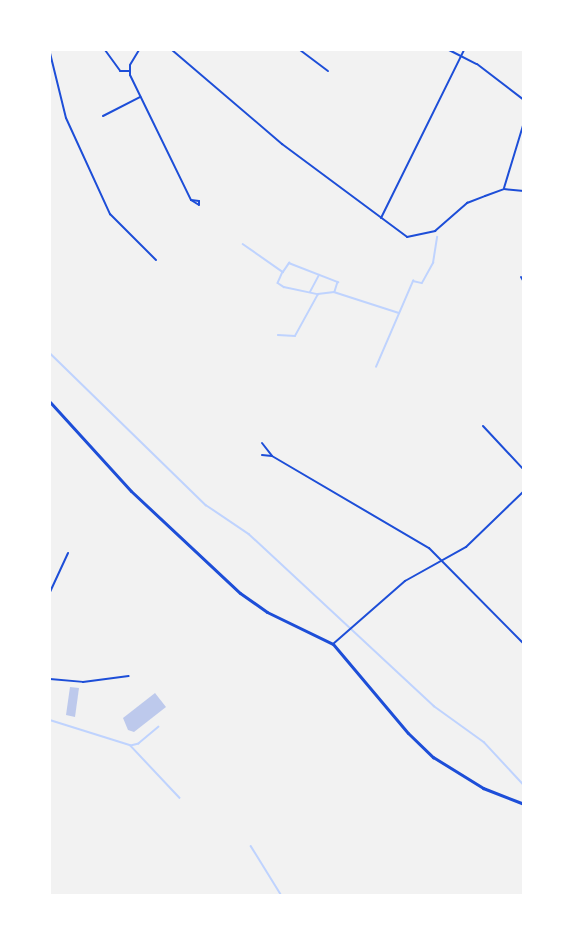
<!DOCTYPE html>
<html>
<head>
<meta charset="utf-8">
<style>
	body { margin:0 }
	#map { position:relative; width:573px; height:945px; overflow:hidden; background:#f2f2f2; font-family:"Titillium Web",sans-serif }
	div>[style] { position:absolute }
	.stream>* { height:1.5px; margin:-0.75px; padding:0 0.75px; transform-origin:0.75px; border-radius:0.75px; background:#bfd3fe }
	.building>* { inset:0; background:#bdc9ec }
	.minor>* { height:2px; margin:-1px; padding:0 1px; transform-origin:1px; border-radius:1px; background:#1d4ed8 }
	.tertiary>* { height:3px; margin:-1.5px; padding:0 1.5px; transform-origin:1.5px; border-radius:1.5px; background:#1d4ed8 }
	span { translate:-50% -50%; white-space:nowrap; text-align:center; line-height:1.15; -webkit-text-stroke:6px #fff; paint-order:stroke }
	.frame { position:absolute; inset:0; border:51px solid #fff; pointer-events:none }
</style>
</head>
<body>
<div id="map">
	<div class="stream">
		<i style="left:243px;top:244px;width:49px;rotate:35deg"></i>
		<i style="left:283px;top:272px;width:11px;rotate:-56deg"></i>
		<i style="left:289px;top:263px;width:53px;rotate:21.2deg"></i>
		<i style="left:338px;top:282px;width:10px;rotate:107deg"></i>
		<i style="left:283px;top:272px;width:12px;rotate:114deg"></i>
		<i style="left:278px;top:283px;width:7px;rotate:34deg"></i>
		<i style="left:284px;top:287px;width:35px;rotate:12deg"></i>
		<i style="left:318px;top:294px;width:16px;rotate:-7deg"></i>
		<i style="left:334px;top:292px;width:68px;rotate:17.9deg"></i>
		<i style="left:310px;top:292px;width:19px;rotate:-62deg"></i>
		<i style="left:278px;top:335px;width:17px;rotate:3deg"></i>
		<i style="left:295px;top:336px;width:46px;rotate:-61.2deg"></i>
		<i style="left:50px;top:353px;width:218px;rotate:44.3deg"></i>
		<i style="left:206px;top:505px;width:52px;rotate:34deg"></i>
		<i style="left:249px;top:534px;width:253px;rotate:42.9deg"></i>
		<i style="left:434px;top:706px;width:62px;rotate:35.8deg"></i>
		<i style="left:484px;top:742px;width:59px;rotate:47.1deg"></i>
		<i style="left:376px;top:367px;width:94px;rotate:-66.7deg"></i>
		<i style="left:413px;top:281px;width:9px;rotate:13deg"></i>
		<i style="left:422px;top:283px;width:23px;rotate:-61deg"></i>
		<i style="left:433px;top:263px;width:26px;rotate:-81deg"></i>
		<i style="left:50px;top:720px;width:84px;rotate:17.4deg"></i>
		<i style="left:159px;top:727px;width:26px;rotate:140deg"></i>
		<i style="left:139px;top:744px;width:8px;rotate:166deg"></i>
		<i style="left:131px;top:746px;width:71px;rotate:46.7deg"></i>
		<i style="left:251px;top:846px;width:59px;rotate:58.2deg"></i>
	</div>
	<div class="building">
		<i style="clip-path:polygon(70px 687px,79px 688px,75px 717px,66px 715px)"></i>
		<i style="clip-path:polygon(155px 693px,166px 707px,134px 732px,128px 730px,123px 718px)"></i>
	</div>
	<div class="minor">
		<i style="left:105px;top:50px;width:26px;rotate:54deg"></i>
		<i style="left:120px;top:71px;width:9px"></i>
		<i style="left:139px;top:50px;width:17px;rotate:121deg"></i>
		<i style="left:130px;top:65px;width:10px;rotate:90deg"></i>
		<i style="left:130px;top:75px;width:139px;rotate:64deg"></i>
		<i style="left:191px;top:200px;width:9px;rotate:32deg"></i>
		<i style="left:199px;top:205px;width:4px;rotate:-90deg"></i>
		<i style="left:199px;top:201px;width:8px;rotate:-173deg"></i>
		<i style="left:172px;top:50px;width:145px;rotate:40.5deg"></i>
		<i style="left:282px;top:144px;width:156px;rotate:36.6deg"></i>
		<i style="left:407px;top:237px;width:29px;rotate:-12deg"></i>
		<i style="left:435px;top:231px;width:43px;rotate:-41.2deg"></i>
		<i style="left:467px;top:203px;width:19px;rotate:-21deg"></i>
		<i style="left:485px;top:196px;width:20px;rotate:-20deg"></i>
		<i style="left:504px;top:189px;width:20px;rotate:6deg"></i>
		<i style="left:300px;top:50px;width:35px;rotate:37deg"></i>
		<i style="left:449px;top:50px;width:31px;rotate:27deg"></i>
		<i style="left:477px;top:64px;width:59px;rotate:37.5deg"></i>
		<i style="left:50px;top:53px;width:67px;rotate:76.2deg"></i>
		<i style="left:66px;top:118px;width:106px;rotate:65.4deg"></i>
		<i style="left:110px;top:214px;width:65px;rotate:45deg"></i>
		<i style="left:103px;top:116px;width:42px;rotate:-27.2deg"></i>
		<i style="left:504px;top:188px;width:69px;rotate:-73.1deg"></i>
		<i style="left:381px;top:218px;width:187px;rotate:-63.7deg"></i>
		<i style="left:521px;top:277px;width:6px;rotate:59deg"></i>
		<i style="left:483px;top:426px;width:60px;rotate:47deg"></i>
		<i style="left:262px;top:443px;width:16px;rotate:52deg"></i>
		<i style="left:272px;top:456px;width:182px;rotate:30.4deg"></i>
		<i style="left:429px;top:548px;width:135px;rotate:45.3deg"></i>
		<i style="left:262px;top:455px;width:10px;rotate:6deg"></i>
		<i style="left:50px;top:592px;width:43px;rotate:-65.2deg"></i>
		<i style="left:333px;top:644px;width:96px;rotate:-41.2deg"></i>
		<i style="left:405px;top:581px;width:70px;rotate:-29.1deg"></i>
		<i style="left:466px;top:547px;width:81px;rotate:-44deg"></i>
		<i style="left:50px;top:679px;width:33px;rotate:5deg"></i>
		<i style="left:83px;top:682px;width:46px;rotate:-7.4deg"></i>
	</div>
	<div class="tertiary">
		<i style="left:50px;top:402px;width:120px;rotate:47.7deg"></i>
		<i style="left:131px;top:491px;width:149px;rotate:43.1deg"></i>
		<i style="left:240px;top:593px;width:33px;rotate:35deg"></i>
		<i style="left:267px;top:612px;width:73px;rotate:25.9deg"></i>
		<i style="left:333px;top:644px;width:116px;rotate:49.9deg"></i>
		<i style="left:408px;top:733px;width:35px;rotate:44deg"></i>
		<i style="left:433px;top:757px;width:59px;rotate:31.8deg"></i>
		<i style="left:483px;top:788px;width:44px;rotate:21.3deg"></i>
	</div>
	<div class="frame"></div>
</div>
</body>
</html>
